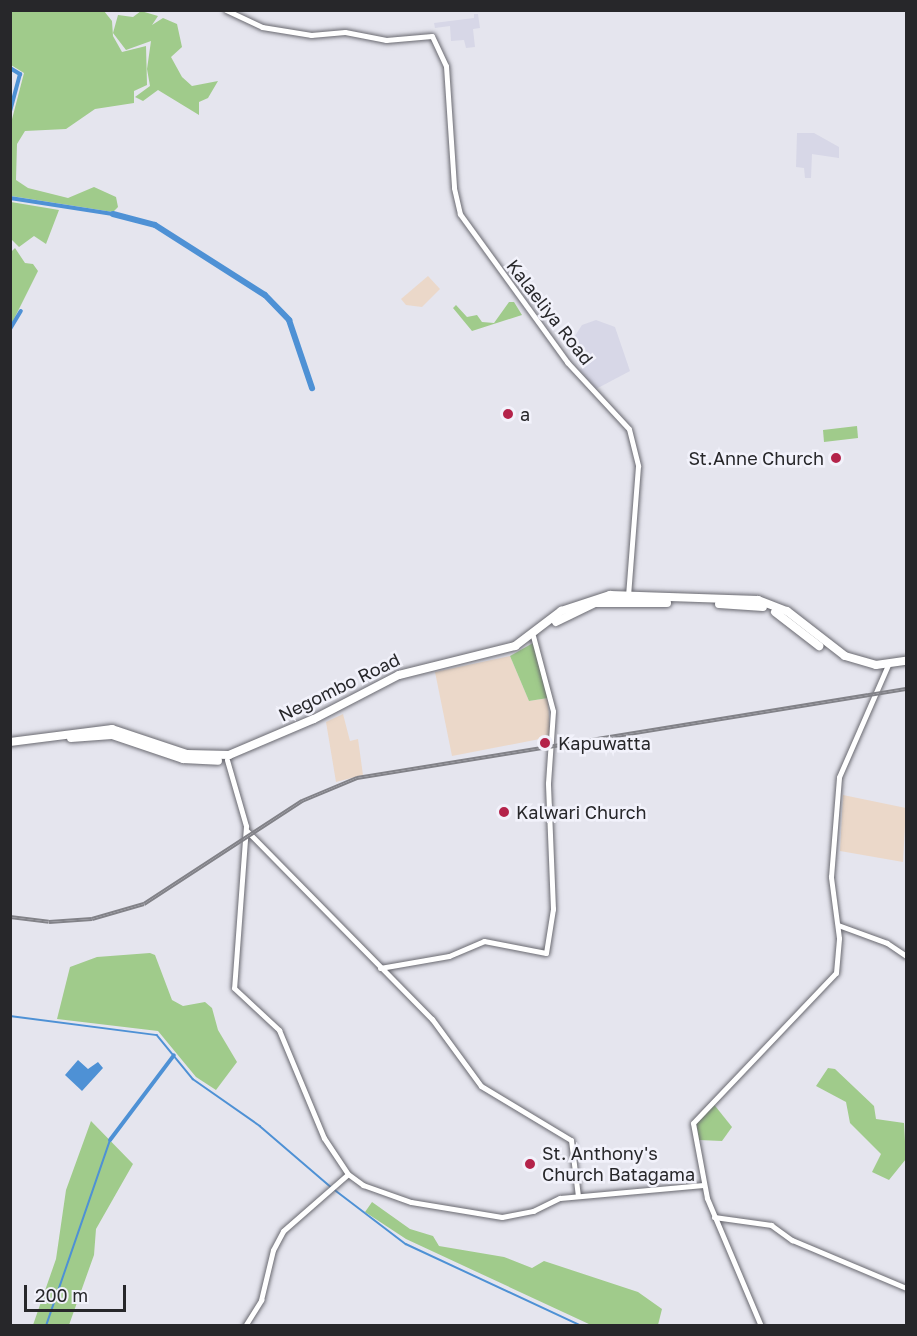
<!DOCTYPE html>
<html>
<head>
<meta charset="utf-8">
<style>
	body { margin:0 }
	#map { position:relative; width:917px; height:1336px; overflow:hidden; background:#e5e5ee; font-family:"Golos Text",sans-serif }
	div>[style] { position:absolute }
	.industrial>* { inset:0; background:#ebd8c9 }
	.built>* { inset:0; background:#d7d7e7 }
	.green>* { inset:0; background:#a0cb8b }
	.water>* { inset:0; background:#4e91d5 }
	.stream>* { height:1.5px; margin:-0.75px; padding:0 0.75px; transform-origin:0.75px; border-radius:0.75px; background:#4e91d5 }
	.canal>* { height:4px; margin:-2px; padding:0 2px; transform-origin:2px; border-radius:2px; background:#4e91d5 }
	.river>* { height:6px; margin:-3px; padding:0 3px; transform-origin:3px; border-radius:3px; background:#4e91d5 }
	.roads { filter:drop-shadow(0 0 2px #696970) drop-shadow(0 0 2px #696970) }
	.minor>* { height:5px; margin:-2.5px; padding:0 2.5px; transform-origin:2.5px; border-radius:2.5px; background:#fff }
	.highway>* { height:8px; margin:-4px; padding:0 4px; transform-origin:4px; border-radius:4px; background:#fff }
	.rail>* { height:4px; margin-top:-2px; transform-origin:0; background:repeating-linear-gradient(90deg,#f2f2fb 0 4.5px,#828288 0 9px); box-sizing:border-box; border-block:2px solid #828288 }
	.dots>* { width:16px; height:16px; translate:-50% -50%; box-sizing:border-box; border:3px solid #f2f2fb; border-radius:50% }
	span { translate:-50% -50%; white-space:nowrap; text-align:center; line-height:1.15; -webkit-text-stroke:5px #f2f2fb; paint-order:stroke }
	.street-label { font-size:18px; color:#27272a }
	.poi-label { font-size:18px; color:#27272a }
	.left { translate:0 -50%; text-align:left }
	.right { translate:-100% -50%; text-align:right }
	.frame { position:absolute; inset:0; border:12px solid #27272a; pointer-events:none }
	.scale { position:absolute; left:24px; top:1285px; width:102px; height:27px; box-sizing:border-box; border:3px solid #27272a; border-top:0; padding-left:8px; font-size:18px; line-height:21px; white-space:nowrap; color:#27272a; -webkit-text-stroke:4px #f2f2fb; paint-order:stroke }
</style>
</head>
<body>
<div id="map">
	<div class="industrial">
		<i style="clip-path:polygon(428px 276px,440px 289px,422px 307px,406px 305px,401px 299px)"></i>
		<i style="clip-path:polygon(510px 656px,529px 701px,548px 698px,550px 737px,452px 756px,435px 672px)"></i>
		<i style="clip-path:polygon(343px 714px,350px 741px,358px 739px,363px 775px,336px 782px,326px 722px)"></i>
		<i style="clip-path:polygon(843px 795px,906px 808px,903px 862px,840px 851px)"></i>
	</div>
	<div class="built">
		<i style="clip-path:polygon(474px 14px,478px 14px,480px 28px,473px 29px,475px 47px,466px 48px,464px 40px,451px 41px,450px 26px,435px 28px,434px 23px,474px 18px)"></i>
		<i style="clip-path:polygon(797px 133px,814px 133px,839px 147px,839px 158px,812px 154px,811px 178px,805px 178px,804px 168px,796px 167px)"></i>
		<i style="clip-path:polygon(596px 320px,615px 327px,630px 371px,596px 389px,579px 370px,586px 363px,571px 342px,582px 325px)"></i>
	</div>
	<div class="green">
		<i style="clip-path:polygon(11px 10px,104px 11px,112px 21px,113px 36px,122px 52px,146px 46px,147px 85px,134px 91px,134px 103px,95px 109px,66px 129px,25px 131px,17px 144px,16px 180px,28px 188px,68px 198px,94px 187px,116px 197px,118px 207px,113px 212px,11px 196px,11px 123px,24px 73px,11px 65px)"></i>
		<i style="clip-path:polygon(141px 11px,158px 16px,152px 25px,163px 18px,177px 24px,182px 47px,171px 57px,182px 77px,192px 86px,218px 81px,208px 98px,199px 102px,199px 115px,158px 90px,143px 101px,135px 97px,150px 86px,147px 69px,151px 41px,126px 50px,113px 33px,118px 15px,133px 17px)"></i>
		<i style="clip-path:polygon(11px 202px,59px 210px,46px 244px,34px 236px,19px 247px,11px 239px)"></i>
		<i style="clip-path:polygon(15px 248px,25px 263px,33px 264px,38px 271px,11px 325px,11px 252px)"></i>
		<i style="clip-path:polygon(509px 302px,514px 302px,522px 315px,472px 331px,453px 308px,456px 305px,467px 317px,477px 315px,482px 322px,494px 323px)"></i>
		<i style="clip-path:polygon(857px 426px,858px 438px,824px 442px,823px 430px)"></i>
		<i style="clip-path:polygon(533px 643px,548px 698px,529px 701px,510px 656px)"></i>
		<i style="clip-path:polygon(150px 953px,155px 955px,172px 1000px,183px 1006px,205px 1002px,212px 1008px,218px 1030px,237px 1062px,216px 1090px,196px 1077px,158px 1031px,57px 1019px,70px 967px,97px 957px)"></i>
		<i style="clip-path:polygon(828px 1068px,835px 1069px,874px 1106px,876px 1119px,904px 1123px,906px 1159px,889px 1180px,872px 1172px,881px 1154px,850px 1123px,846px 1102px,816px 1086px)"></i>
		<i style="clip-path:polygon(712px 1102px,732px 1127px,722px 1141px,699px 1140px,696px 1122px)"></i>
		<i style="clip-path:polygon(91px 1121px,133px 1164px,96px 1229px,94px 1255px,69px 1325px,33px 1325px,56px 1259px,66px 1190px)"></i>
		<i style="clip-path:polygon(372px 1202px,410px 1229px,433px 1236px,439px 1246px,504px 1257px,532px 1268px,544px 1261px,638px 1292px,662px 1309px,658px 1325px,591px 1325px,406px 1239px,365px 1212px)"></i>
	</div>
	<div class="water">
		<i style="clip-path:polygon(78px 1060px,88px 1069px,98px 1062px,103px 1068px,82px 1091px,65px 1075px)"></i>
	</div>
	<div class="stream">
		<i style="left:10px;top:1016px;width:148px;rotate:7.4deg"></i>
		<i style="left:157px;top:1035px;width:57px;rotate:50.7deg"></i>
		<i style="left:193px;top:1079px;width:82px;rotate:35deg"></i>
		<i style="left:260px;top:1126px;width:94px;rotate:40.7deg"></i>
		<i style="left:335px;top:1190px;width:89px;rotate:37.3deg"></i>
		<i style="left:406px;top:1244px;width:194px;rotate:25deg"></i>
		<i style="left:46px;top:1326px;width:197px;rotate:-71deg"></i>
	</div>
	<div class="canal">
		<i style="left:10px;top:68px;width:12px;rotate:31deg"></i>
		<i style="left:20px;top:74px;width:39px;rotate:105deg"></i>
		<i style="left:10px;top:198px;width:104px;rotate:8.8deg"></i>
		<i style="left:10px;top:329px;width:21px;rotate:-59deg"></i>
		<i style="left:110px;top:1140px;width:106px;rotate:-53deg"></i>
	</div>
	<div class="river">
		<i style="left:113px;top:214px;width:43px;rotate:14.7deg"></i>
		<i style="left:155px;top:225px;width:130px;rotate:32.5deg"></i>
		<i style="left:265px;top:295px;width:35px;rotate:46deg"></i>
		<i style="left:289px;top:320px;width:72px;rotate:71.3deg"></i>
	</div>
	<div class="roads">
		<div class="minor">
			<i style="left:226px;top:10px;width:40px;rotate:25deg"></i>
			<i style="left:262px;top:27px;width:50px;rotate:9.3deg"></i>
			<i style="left:311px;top:35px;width:34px;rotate:-5deg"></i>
			<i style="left:345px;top:32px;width:42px;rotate:11deg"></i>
			<i style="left:386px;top:40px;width:46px;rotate:-5deg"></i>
			<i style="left:432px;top:36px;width:33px;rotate:65deg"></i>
			<i style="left:446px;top:66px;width:122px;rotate:86.2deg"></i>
			<i style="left:454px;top:188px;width:27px;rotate:77deg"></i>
			<i style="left:460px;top:214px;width:183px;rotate:54.1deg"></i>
			<i style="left:567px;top:362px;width:91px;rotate:47.2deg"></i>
			<i style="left:629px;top:429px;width:38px;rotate:76deg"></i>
			<i style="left:638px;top:466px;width:130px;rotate:94.4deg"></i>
			<i style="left:227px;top:760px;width:69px;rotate:73.9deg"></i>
			<i style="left:246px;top:826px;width:162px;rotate:94.2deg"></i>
			<i style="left:234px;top:988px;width:62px;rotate:43deg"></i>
			<i style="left:279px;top:1030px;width:117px;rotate:67.4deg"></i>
			<i style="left:324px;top:1138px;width:43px;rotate:56.3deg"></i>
			<i style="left:348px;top:1174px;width:19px;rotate:36deg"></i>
			<i style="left:363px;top:1185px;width:51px;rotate:19.5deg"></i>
			<i style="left:411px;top:1202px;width:92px;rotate:9.4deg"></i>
			<i style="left:502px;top:1217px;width:32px;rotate:-11deg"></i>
			<i style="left:533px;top:1211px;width:30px;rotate:-26deg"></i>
			<i style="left:560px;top:1198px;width:144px;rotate:-5.2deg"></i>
			<i style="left:247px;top:831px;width:264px;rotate:45.5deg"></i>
			<i style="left:432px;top:1019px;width:83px;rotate:53.8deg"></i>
			<i style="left:481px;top:1086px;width:105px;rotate:31deg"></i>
			<i style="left:571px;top:1140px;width:56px;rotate:82.9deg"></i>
			<i style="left:838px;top:925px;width:52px;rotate:20.2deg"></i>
			<i style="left:887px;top:943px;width:23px;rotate:34deg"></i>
			<i style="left:380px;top:968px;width:70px;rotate:-9.9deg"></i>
			<i style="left:449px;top:956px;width:38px;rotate:-23deg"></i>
			<i style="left:484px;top:941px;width:63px;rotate:11deg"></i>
			<i style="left:546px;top:953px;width:45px;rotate:-81deg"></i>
			<i style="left:553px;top:909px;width:126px;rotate:-92.3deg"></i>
			<i style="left:548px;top:783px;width:72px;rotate:-86deg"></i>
			<i style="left:553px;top:711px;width:78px;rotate:-104.9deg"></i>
			<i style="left:714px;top:1217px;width:58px;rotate:8deg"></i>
			<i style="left:771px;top:1225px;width:26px;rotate:36deg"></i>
			<i style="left:792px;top:1240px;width:124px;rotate:22.8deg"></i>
			<i style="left:245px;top:1326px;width:31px;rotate:-58deg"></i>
			<i style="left:261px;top:1300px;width:51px;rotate:-76.5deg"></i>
			<i style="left:273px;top:1250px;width:21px;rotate:-62deg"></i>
			<i style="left:283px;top:1231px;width:86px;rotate:-41.2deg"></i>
			<i style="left:761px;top:1326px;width:139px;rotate:-112.9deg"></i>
			<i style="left:707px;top:1198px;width:76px;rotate:-100.6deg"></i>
			<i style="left:693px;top:1123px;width:207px;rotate:-46.4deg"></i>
			<i style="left:836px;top:973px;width:35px;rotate:-85deg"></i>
			<i style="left:839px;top:938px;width:62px;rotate:-97.5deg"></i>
			<i style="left:831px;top:877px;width:100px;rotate:-85.4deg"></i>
			<i style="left:839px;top:777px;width:122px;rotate:-66.4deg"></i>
		</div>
		<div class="highway">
			<i style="left:719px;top:604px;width:44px;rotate:3.9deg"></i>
			<i style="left:775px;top:612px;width:56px;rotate:37.7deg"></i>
			<i style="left:556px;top:622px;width:43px;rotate:-26deg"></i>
			<i style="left:595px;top:603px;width:72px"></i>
			<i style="left:71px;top:738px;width:41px;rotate:-4.2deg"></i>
			<i style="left:112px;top:735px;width:75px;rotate:18.7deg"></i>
			<i style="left:183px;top:759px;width:35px;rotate:3deg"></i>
			<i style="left:10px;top:742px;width:103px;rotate:-7.3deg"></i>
			<i style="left:112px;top:729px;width:79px;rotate:18.4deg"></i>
			<i style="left:187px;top:754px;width:42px;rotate:1.4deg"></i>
			<i style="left:229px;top:755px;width:92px;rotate:-23deg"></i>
			<i style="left:314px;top:719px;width:96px;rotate:-27.4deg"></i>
			<i style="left:399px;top:675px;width:120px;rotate:-14deg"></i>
			<i style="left:515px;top:646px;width:58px;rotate:-37.3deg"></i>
			<i style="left:561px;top:611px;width:52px;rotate:-18.1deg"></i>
			<i style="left:610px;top:595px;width:148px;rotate:1.9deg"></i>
			<i style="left:758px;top:600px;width:31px;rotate:21deg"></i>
			<i style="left:787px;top:611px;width:73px;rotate:37.8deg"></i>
			<i style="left:845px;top:656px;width:32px;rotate:16deg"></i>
			<i style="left:876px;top:665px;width:30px;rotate:-8deg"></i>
		</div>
	</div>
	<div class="rail">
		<i style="left:10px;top:917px;width:39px;rotate:7deg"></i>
		<i style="left:49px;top:922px;width:43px;rotate:-4deg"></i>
		<i style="left:92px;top:919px;width:54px;rotate:-16.1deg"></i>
		<i style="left:144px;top:904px;width:189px;rotate:-33.1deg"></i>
		<i style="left:302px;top:801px;width:60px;rotate:-22.7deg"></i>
		<i style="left:357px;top:778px;width:556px;rotate:-9.21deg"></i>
	</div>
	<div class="dots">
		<i style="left:508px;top:414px;background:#b4234a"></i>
		<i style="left:836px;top:458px;background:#b4234a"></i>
		<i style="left:545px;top:743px;background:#b4234a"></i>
		<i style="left:504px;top:812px;background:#b4234a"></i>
		<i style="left:530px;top:1164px;background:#b4234a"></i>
	</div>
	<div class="street-label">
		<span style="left:550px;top:312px;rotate:52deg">Kalaeliya Road</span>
		<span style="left:339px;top:687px;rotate:-26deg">Negombo Road</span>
	</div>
	<div class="poi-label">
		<span class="left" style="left:520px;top:414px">a</span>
		<span class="right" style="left:824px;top:458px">St.Anne Church</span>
		<span class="left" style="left:558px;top:743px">Kapuwatta</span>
		<span class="left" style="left:516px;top:812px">Kalwari Church</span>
		<span class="left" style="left:542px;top:1164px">St. Anthony's<br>Church Batagama</span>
	</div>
	<div class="frame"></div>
	<div class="scale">200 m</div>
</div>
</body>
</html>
